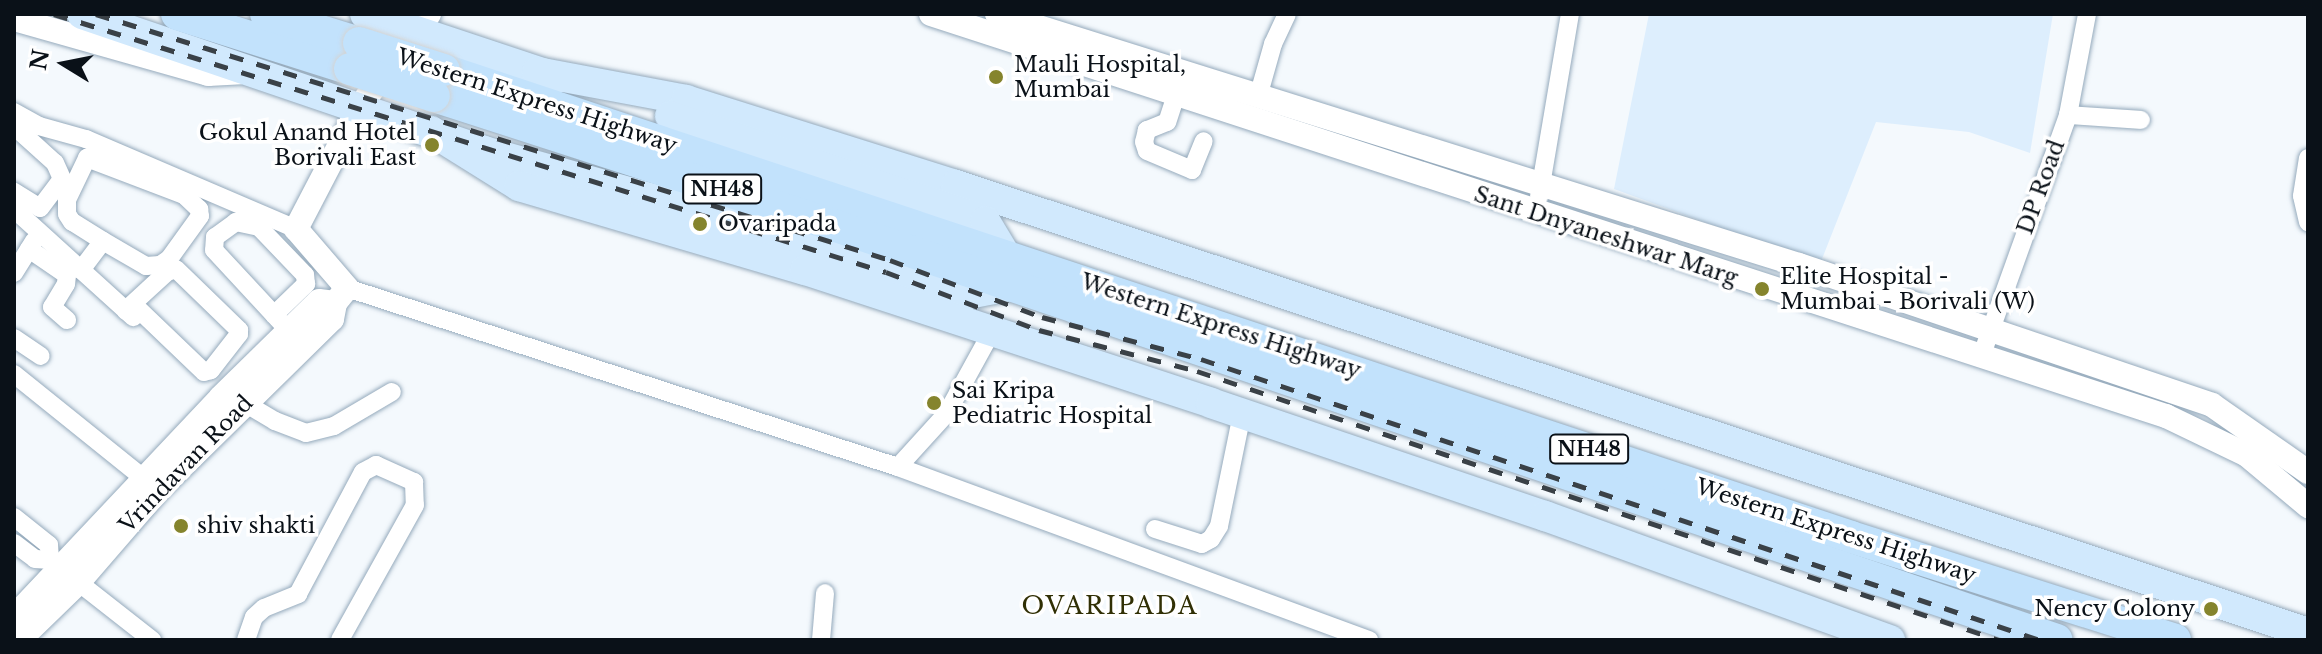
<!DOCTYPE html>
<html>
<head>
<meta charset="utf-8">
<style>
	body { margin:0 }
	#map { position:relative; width:2322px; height:654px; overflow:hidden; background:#f4f9fd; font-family:"Libre Baskerville",serif }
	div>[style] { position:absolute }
	.built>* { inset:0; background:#ddeefd }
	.roads { filter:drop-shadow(0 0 2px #95aabc) drop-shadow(0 0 2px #95aabc) }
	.minor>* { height:18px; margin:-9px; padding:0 9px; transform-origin:9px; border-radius:9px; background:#fff }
	.tertiary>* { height:24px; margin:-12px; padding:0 12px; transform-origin:12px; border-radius:12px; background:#fff }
	.primary>* { height:30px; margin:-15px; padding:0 15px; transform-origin:15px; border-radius:15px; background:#d1e9fd }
	.trunk>* { height:32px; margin:-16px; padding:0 16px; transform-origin:16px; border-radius:16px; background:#c2e2fc }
	.rail>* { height:5px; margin-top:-2.5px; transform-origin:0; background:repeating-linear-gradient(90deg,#3a4147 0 14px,transparent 0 28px) }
	.bridges { filter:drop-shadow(0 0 2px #d3d4d5) drop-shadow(0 0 2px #d3d4d5) }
	.trunk-bridge>* { height:32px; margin:-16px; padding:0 16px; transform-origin:16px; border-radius:16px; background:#c2e2fc }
	.dots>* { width:22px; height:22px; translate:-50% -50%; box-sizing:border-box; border:4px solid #fff; border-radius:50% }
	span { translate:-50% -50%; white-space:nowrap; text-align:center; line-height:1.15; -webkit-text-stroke:7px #fff; paint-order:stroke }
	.shield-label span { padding:2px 6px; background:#fff; border:2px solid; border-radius:6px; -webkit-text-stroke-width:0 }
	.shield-label { font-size:20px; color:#0a1118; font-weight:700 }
	.poi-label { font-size:22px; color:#0a1118 }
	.left { translate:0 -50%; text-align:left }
	.right { translate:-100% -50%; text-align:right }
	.street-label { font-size:22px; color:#0a1118 }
	.neighbourhood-label { font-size:24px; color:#313005; letter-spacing:2px }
	.frame { position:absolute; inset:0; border:16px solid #0a1118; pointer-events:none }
	.north { position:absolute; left:24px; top:24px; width:80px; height:80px; -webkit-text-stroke:6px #fff; paint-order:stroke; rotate:280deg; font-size:22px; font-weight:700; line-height:32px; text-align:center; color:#0a1118 }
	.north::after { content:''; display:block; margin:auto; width:28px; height:36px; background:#0a1118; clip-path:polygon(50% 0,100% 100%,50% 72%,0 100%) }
</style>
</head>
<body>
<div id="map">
	<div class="built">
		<i style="clip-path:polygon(1649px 14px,2053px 14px,2030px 153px,1969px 132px,1876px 122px,1820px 264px,1614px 189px)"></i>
	</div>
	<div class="roads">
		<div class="minor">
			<i style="left:1176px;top:95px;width:28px;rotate:108deg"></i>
			<i style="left:1167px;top:122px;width:22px;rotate:158deg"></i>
			<i style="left:1147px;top:130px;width:12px;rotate:104deg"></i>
			<i style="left:1144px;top:142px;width:9px;rotate:72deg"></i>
			<i style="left:1147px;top:151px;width:49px;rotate:22.9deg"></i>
			<i style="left:1192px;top:170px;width:31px;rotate:-68deg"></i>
			<i style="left:1258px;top:97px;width:55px;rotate:-74.2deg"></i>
			<i style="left:1273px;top:44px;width:33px;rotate:-65deg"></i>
			<i style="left:14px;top:112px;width:29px;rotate:29deg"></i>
			<i style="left:39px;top:126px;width:49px;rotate:15.5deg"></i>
			<i style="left:86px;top:139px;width:228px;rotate:23.2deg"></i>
			<i style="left:2068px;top:115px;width:73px;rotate:3.9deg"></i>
			<i style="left:14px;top:126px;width:55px;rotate:42.1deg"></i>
			<i style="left:55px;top:163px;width:17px;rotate:66deg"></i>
			<i style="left:62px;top:179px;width:36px;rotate:127deg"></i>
			<i style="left:40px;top:208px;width:31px;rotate:-148deg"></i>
			<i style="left:2308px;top:158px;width:38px;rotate:99deg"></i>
			<i style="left:2302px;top:196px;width:27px;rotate:77deg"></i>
			<i style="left:1539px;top:197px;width:186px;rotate:-80.4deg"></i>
			<i style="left:14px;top:209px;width:161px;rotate:42.2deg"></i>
			<i style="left:29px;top:249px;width:46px;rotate:34.4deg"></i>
			<i style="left:67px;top:275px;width:9px;rotate:96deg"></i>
			<i style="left:66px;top:284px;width:27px;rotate:121deg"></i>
			<i style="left:52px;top:307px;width:20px;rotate:41deg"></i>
			<i style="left:81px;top:270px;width:36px;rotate:-53deg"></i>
			<i style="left:103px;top:241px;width:36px;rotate:-148deg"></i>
			<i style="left:72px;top:222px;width:9px;rotate:-122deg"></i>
			<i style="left:67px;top:214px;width:14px;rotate:-90deg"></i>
			<i style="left:67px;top:200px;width:47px;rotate:-64.5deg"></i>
			<i style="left:87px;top:158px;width:104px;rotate:20.9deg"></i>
			<i style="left:184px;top:195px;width:21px;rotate:43deg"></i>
			<i style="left:199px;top:209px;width:7px;rotate:82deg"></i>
			<i style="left:200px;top:216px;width:53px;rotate:125.8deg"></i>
			<i style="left:169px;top:259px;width:11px;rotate:146deg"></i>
			<i style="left:160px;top:265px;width:14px;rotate:176deg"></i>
			<i style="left:146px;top:266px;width:50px;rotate:-149.8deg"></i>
			<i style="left:14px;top:273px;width:38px;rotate:-58deg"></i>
			<i style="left:347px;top:288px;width:579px;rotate:18deg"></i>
			<i style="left:898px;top:467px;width:502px;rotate:20.17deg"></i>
			<i style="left:126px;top:311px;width:5px;rotate:-53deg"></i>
			<i style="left:129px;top:307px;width:52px;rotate:-42.6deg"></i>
			<i style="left:167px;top:272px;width:9px;rotate:-18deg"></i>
			<i style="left:176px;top:269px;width:88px;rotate:44.1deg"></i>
			<i style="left:239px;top:330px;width:4px;rotate:90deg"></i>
			<i style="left:239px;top:334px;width:46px;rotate:127.9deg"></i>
			<i style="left:211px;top:370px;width:7px;rotate:164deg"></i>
			<i style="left:204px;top:372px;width:98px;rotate:-136.2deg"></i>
			<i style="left:274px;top:315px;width:45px;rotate:-44.1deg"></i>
			<i style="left:306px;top:284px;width:9px;rotate:-96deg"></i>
			<i style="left:305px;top:275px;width:66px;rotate:-133.8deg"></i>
			<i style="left:259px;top:227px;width:24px;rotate:-168deg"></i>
			<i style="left:236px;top:222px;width:26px;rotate:144deg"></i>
			<i style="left:215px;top:237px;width:13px;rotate:94deg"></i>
			<i style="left:214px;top:250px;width:110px;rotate:47.2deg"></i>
			<i style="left:14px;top:338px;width:32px;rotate:34deg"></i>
			<i style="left:1981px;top:357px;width:257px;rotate:-70.2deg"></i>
			<i style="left:2068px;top:115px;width:103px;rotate:-79.3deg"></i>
			<i style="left:14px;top:374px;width:177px;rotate:38.8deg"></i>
			<i style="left:238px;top:399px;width:43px;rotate:30.7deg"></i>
			<i style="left:275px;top:421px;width:33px;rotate:21deg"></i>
			<i style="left:306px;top:433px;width:29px;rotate:-14deg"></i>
			<i style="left:334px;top:426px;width:67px;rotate:-30.4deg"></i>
			<i style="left:898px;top:467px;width:73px;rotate:-47.8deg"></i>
			<i style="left:947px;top:413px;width:91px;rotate:-61.2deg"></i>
			<i style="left:14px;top:517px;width:45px;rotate:38.7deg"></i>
			<i style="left:49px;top:545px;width:15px;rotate:86deg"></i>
			<i style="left:1155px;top:529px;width:49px;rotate:17.7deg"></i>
			<i style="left:1202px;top:544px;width:10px;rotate:-29deg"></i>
			<i style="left:1211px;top:539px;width:15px;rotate:-58deg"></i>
			<i style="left:1219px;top:526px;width:114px;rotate:-78.4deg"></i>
			<i style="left:14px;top:543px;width:26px;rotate:37deg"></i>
			<i style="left:35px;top:559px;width:15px;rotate:4deg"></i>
			<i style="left:50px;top:560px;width:130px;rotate:38.1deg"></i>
			<i style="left:246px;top:640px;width:24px;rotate:-71deg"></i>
			<i style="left:254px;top:617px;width:13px;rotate:-42deg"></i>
			<i style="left:264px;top:608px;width:37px;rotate:-22deg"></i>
			<i style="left:298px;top:594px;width:138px;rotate:-62deg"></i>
			<i style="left:363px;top:472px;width:15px;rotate:-28deg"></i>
			<i style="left:376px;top:465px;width:42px;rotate:24.1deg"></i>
			<i style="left:414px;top:482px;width:23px;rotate:88deg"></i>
			<i style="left:415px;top:505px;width:154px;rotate:119.1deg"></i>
			<i style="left:821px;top:640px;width:47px;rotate:-85.1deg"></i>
		</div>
		<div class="tertiary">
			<i style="left:931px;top:14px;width:1299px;rotate:18.03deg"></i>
			<i style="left:2166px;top:416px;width:90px;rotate:25.7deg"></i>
			<i style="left:2247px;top:455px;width:80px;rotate:39.9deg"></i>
			<i style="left:997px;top:14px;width:840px;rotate:17.38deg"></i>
			<i style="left:1799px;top:265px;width:436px;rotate:18.7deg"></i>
			<i style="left:2212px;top:405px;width:117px;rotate:34.9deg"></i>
			<i style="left:14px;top:19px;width:202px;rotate:15.8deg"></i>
			<i style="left:208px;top:74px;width:33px;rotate:-3deg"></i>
			<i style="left:14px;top:617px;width:302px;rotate:-46.7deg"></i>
			<i style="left:221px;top:397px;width:137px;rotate:-44.4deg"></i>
			<i style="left:319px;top:301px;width:16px;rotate:7deg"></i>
			<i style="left:19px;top:640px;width:81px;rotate:-44deg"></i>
			<i style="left:77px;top:584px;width:124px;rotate:-49.2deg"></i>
			<i style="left:158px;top:490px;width:244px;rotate:-44.5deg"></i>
			<i style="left:332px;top:319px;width:16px;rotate:-79deg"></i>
			<i style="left:335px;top:303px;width:19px;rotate:-51deg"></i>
			<i style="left:347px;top:288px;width:78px;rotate:-130.8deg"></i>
			<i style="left:296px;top:229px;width:139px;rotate:-62.5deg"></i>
			<i style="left:360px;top:106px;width:115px;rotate:-53.1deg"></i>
		</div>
		<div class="primary">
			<i style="left:82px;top:14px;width:425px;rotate:18.8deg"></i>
			<i style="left:484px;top:151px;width:294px;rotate:15.8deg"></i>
			<i style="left:767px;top:231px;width:211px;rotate:17.4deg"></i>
			<i style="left:968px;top:294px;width:42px;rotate:-11deg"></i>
			<i style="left:365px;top:14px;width:202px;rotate:18.4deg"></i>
			<i style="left:537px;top:72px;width:152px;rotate:10.6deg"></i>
			<i style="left:686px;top:100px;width:283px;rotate:17.5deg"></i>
			<i style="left:956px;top:185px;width:1424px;rotate:18.33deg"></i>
			<i style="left:670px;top:116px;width:332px;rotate:18.4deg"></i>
			<i style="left:985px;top:221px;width:39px;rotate:59deg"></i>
			<i style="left:431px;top:131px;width:104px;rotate:32deg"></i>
			<i style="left:519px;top:186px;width:298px;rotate:16.4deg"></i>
			<i style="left:805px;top:270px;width:427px;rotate:18.1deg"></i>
			<i style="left:1211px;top:403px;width:353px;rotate:18.7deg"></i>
			<i style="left:1545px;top:516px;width:367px;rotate:19.8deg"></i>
		</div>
		<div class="trunk">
			<i style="left:177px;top:14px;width:182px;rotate:17.6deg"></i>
			<i style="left:266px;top:14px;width:97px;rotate:17.3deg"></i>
			<i style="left:444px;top:70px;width:1482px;rotate:18.36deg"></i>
			<i style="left:1851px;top:537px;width:340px;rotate:17.6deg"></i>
			<i style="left:434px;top:96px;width:419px;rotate:17.9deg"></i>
			<i style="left:833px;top:225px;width:1292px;rotate:18.73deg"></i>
		</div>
	</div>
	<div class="rail">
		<i style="left:54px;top:14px;width:871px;rotate:17.23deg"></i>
		<i style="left:886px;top:272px;width:164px;rotate:20.8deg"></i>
		<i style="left:1039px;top:330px;width:163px;rotate:14.5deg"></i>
		<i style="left:1197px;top:371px;width:846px;rotate:18.54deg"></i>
		<i style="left:96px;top:14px;width:831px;rotate:17.21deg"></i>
		<i style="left:890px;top:260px;width:162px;rotate:20.6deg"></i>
		<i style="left:1042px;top:317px;width:164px;rotate:14.8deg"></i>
		<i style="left:1201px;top:359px;width:885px;rotate:18.52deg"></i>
	</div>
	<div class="bridges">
		<div class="trunk-bridge">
			<i style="left:359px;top:43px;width:89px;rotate:17.6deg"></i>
			<i style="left:350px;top:69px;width:88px;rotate:17.8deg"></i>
		</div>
	</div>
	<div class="dots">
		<i style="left:996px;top:77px;background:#85842d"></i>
		<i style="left:432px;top:145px;background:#85842d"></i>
		<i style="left:700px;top:224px;background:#85842d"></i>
		<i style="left:1762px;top:289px;background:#85842d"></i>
		<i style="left:934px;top:403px;background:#85842d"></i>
		<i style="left:181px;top:526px;background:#85842d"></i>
		<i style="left:2211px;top:609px;background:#85842d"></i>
	</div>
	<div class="shield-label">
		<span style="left:722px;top:189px">NH48</span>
		<span style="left:1589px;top:449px">NH48</span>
	</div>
	<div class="poi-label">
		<span class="left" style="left:1014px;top:77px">Mauli Hospital,<br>Mumbai</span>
		<span class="right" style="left:416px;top:145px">Gokul Anand Hotel<br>Borivali East</span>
		<span class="left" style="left:718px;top:224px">Ovaripada</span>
		<span class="left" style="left:1780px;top:289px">Elite Hospital -<br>Mumbai - Borivali (W)</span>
		<span class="left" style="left:952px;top:403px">Sai Kripa<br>Pediatric Hospital</span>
		<span class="left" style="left:197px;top:526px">shiv shakti</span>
		<span class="right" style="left:2195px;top:609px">Nency Colony</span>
	</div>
	<div class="street-label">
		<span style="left:537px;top:101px;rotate:18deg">Western Express Highway</span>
		<span style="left:2041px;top:187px;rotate:-70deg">DP Road</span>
		<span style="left:1606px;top:236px;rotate:18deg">Sant Dnyaneshwar Marg</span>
		<span style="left:1221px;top:326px;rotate:18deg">Western Express Highway</span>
		<span style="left:186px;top:464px;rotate:-46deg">Vrindavan Road</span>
		<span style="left:1836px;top:531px;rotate:18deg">Western Express Highway</span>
	</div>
	<div class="neighbourhood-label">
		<span style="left:1110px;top:606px">OVARIPADA</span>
	</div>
	<div class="frame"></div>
	<div class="north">N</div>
</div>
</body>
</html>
